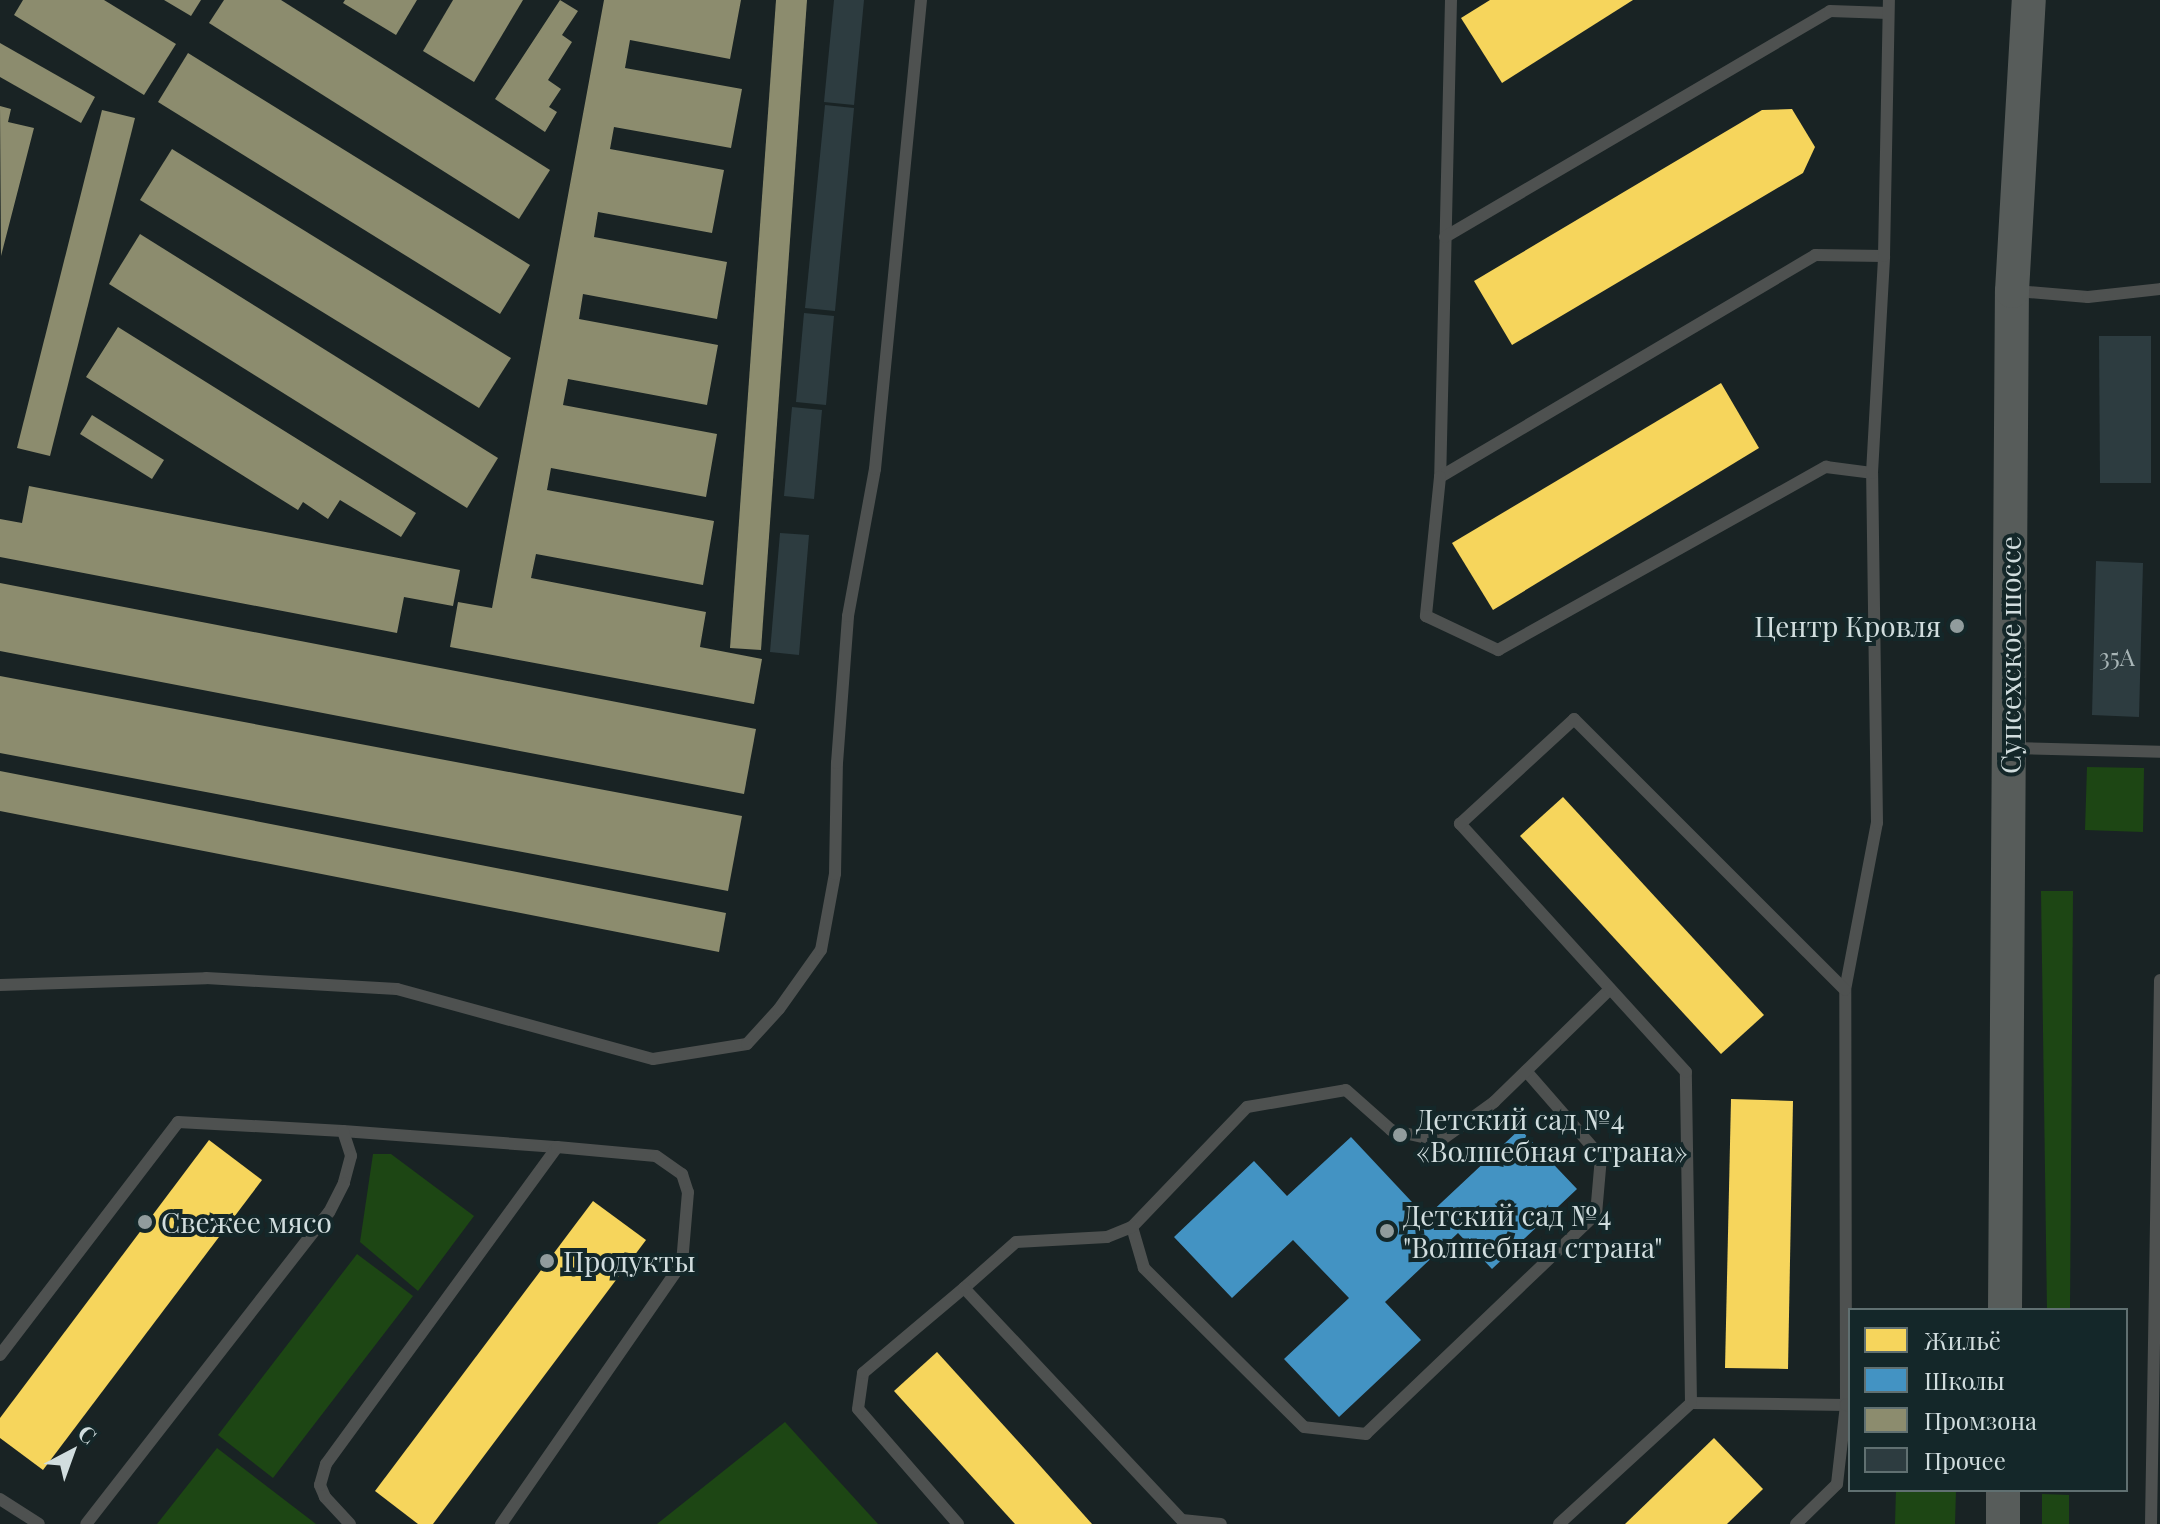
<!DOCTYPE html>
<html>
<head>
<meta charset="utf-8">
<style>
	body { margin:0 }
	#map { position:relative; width:2160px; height:1524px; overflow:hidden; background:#192324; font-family:"Playfair Display",serif }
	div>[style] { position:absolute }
	.green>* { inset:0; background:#1d4614 }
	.homes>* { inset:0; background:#f6d55c }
	.schools>* { inset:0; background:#4393c3 }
	.industry>* { inset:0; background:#8c8c6e }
	.building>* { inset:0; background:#2d3c40 }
	.lane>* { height:12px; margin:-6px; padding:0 6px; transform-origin:6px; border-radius:6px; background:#4e5150 }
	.secondary>* { height:34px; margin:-17px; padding:0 17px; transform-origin:17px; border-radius:17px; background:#575c5a }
	.dots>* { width:22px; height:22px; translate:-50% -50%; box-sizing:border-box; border:4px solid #142729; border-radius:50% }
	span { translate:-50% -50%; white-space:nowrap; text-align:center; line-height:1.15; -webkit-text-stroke:8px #142729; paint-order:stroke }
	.number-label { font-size:24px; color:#a8b5b6 }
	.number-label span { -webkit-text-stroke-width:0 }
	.poi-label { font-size:28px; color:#d1ddde }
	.right { translate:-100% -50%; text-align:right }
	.left { translate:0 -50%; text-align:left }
	.street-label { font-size:28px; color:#d1ddde }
	.legend { position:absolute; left:1848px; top:1308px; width:280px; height:184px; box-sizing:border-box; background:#142729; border:2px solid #607071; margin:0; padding:10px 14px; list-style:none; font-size:24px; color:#d1ddde }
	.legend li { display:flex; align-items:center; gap:16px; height:40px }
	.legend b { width:40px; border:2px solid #607071 }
	.north { position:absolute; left:32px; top:1412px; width:80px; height:80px; -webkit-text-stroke:6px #142729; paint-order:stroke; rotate:41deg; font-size:22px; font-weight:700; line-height:32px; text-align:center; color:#d1ddde }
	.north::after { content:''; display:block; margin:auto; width:28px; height:36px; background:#d1ddde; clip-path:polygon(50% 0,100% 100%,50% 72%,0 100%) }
</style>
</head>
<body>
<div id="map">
	<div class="green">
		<i style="clip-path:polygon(2087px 767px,2144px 768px,2143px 832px,2085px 830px)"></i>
		<i style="clip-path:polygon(2041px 891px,2073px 891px,2070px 1310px,2047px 1310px)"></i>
		<i style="clip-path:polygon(373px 1154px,391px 1154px,474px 1216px,418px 1291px,360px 1242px)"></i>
		<i style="clip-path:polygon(357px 1254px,413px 1296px,273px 1478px,218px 1435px)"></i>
		<i style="clip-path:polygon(785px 1422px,878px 1524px,657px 1524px)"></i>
		<i style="clip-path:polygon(217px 1448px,316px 1524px,157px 1524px)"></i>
		<i style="clip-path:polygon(1896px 1490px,1956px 1490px,1955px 1524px,1895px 1524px)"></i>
		<i style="clip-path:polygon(2042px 1494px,2069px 1495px,2069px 1524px,2042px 1524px)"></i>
	</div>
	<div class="homes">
		<i style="clip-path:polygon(1490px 0,1633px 0,1502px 83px,1461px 18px)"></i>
		<i style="clip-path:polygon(1792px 109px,1815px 147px,1803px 173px,1512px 345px,1474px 281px,1762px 110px)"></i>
		<i style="clip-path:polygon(1721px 383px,1759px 448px,1493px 610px,1452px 543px)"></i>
		<i style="clip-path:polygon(1563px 797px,1764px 1015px,1721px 1054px,1520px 836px)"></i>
		<i style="clip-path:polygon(1731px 1099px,1793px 1101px,1788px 1369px,1725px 1368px)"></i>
		<i style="clip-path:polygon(209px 1140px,262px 1180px,43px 1470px,0 1438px,0 1418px)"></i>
		<i style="clip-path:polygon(593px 1201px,646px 1240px,433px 1524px,418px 1524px,375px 1491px)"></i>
		<i style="clip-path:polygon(937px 1352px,1035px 1460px,1092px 1524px,1015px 1524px,894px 1391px)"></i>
		<i style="clip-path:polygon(1714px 1438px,1763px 1489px,1727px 1524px,1625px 1524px)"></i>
	</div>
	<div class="schools">
		<i style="clip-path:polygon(1520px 1129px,1577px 1189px,1492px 1269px,1458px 1233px,1385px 1302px,1421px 1340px,1339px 1417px,1284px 1359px,1349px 1298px,1293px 1240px,1232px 1298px,1174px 1237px,1254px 1161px,1287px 1196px,1351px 1137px,1426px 1217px)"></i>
	</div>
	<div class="industry">
		<i style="clip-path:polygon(23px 0,104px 0,176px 44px,144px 95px,14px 15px)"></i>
		<i style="clip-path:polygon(164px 0,201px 0,191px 16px)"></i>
		<i style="clip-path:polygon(224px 0,281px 0,550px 170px,519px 219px,209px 23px)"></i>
		<i style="clip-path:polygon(345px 0,417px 0,396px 35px,343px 3px)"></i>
		<i style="clip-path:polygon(453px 0,523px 0,474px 82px,423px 51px)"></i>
		<i style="clip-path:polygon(560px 0,578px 11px,562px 35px,572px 42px,548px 80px,561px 89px,549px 107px,557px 112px,545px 132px,495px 99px)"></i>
		<i style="clip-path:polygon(604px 0,741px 0,730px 59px,630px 40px,625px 68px,742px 89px,731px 148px,614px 127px,610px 149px,724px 170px,712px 233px,598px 212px,594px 237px,727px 262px,717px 319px,583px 294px,579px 319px,718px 345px,707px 405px,568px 379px,563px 405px,717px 434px,706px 497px,551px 468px,547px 490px,714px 521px,703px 585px,536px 554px,531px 578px,706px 612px,700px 647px,762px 659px,754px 704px,450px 647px,458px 602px,492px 608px)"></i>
		<i style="clip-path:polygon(776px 0,807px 0,761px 650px,730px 648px)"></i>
		<i style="clip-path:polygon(0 43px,95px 97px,81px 123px,0 77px)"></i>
		<i style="clip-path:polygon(188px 53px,530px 265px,500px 314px,158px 102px)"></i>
		<i style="clip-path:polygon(0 106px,11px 109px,8px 122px,34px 128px,1px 256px)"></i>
		<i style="clip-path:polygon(102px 110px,135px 118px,50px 456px,17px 448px)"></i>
		<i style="clip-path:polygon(172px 149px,511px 358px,479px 408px,140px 200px)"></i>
		<i style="clip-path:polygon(140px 234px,498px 458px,467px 508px,109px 284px)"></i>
		<i style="clip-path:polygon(118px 327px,416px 513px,401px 537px,340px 500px,328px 519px,303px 502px,298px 510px,86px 377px)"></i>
		<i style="clip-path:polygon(92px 415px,164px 460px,152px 479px,80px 434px)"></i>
		<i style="clip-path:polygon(29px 486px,460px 570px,453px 606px,404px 597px,397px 633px,0 557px,0 519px,22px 523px)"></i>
		<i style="clip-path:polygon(0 583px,756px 729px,744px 794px,0 651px)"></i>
		<i style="clip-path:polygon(0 676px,742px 816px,728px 891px,0 753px)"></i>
		<i style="clip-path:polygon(0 771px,726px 913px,719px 952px,0 811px)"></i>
	</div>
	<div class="building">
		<i style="clip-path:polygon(834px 0,864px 0,854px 105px,824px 102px)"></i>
		<i style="clip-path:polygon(825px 105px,854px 108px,835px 311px,805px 308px)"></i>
		<i style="clip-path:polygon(804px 313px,834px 316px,826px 405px,796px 402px)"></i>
		<i style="clip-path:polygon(2099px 336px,2151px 336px,2151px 483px,2100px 483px)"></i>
		<i style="clip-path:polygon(792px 407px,822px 410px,814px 499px,784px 496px)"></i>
		<i style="clip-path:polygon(780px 533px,809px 535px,799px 655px,770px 652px)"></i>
		<i style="clip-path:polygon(2096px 561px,2143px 563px,2139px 717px,2092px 715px)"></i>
	</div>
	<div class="lane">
		<i style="left:1451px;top:0;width:477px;rotate:91.3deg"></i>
		<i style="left:1440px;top:477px;width:436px;rotate:-30.6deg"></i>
		<i style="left:1815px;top:255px;width:69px;rotate:0.8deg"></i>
		<i style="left:1445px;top:237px;width:446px;rotate:-30.4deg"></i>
		<i style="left:1830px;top:11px;width:58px;rotate:2deg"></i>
		<i style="left:2016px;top:291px;width:72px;rotate:4.8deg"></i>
		<i style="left:2088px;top:297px;width:72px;rotate:-6.3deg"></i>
		<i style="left:1440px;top:477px;width:140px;rotate:95.8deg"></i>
		<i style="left:1426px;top:616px;width:80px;rotate:25.3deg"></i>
		<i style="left:1498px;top:650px;width:376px;rotate:-29.2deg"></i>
		<i style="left:1826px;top:467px;width:46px;rotate:7.4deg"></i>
		<i style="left:2012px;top:748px;width:148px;rotate:1.5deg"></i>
		<i style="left:0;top:985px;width:206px;rotate:-1.9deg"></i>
		<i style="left:206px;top:978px;width:191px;rotate:3.3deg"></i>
		<i style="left:397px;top:989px;width:265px;rotate:15.3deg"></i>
		<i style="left:653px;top:1059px;width:95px;rotate:-9.1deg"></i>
		<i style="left:747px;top:1044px;width:47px;rotate:-47.6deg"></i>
		<i style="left:779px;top:1009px;width:72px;rotate:-54.6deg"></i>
		<i style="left:821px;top:950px;width:77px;rotate:-79.6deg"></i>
		<i style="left:835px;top:874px;width:111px;rotate:-89deg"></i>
		<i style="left:837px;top:763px;width:147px;rotate:-85.7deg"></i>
		<i style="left:848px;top:616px;width:149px;rotate:-79.6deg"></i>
		<i style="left:875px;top:469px;width:471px;rotate:-84.4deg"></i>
		<i style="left:1526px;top:1071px;width:114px;rotate:48.9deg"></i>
		<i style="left:1601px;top:1157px;width:57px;rotate:95deg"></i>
		<i style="left:1596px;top:1214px;width:318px;rotate:136.3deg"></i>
		<i style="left:1366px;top:1434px;width:62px;rotate:-173.6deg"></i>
		<i style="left:1304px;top:1427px;width:226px;rotate:-135.2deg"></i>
		<i style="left:1144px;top:1268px;width:43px;rotate:-106.3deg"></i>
		<i style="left:1132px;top:1227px;width:166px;rotate:-46.2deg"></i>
		<i style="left:1247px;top:1107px;width:100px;rotate:-9.7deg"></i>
		<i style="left:1346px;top:1090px;width:60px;rotate:41.6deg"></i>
		<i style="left:1391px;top:1130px;width:50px;rotate:12.7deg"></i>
		<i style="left:1440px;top:1141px;width:67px;rotate:-35.8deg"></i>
		<i style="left:1494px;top:1102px;width:162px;rotate:-44.2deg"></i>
		<i style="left:343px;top:1131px;width:215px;rotate:4.3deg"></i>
		<i style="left:964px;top:1288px;width:69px;rotate:-41.5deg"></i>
		<i style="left:1016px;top:1242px;width:91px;rotate:-3.1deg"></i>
		<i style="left:1107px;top:1237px;width:27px;rotate:-22deg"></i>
		<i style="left:0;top:1355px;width:293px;rotate:-52.6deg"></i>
		<i style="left:178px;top:1122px;width:165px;rotate:3.1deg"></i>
		<i style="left:343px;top:1131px;width:26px;rotate:72deg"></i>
		<i style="left:351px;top:1156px;width:28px;rotate:105deg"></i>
		<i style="left:344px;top:1183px;width:33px;rotate:117deg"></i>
		<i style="left:329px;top:1212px;width:395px;rotate:127.9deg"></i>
		<i style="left:1691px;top:1403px;width:155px;rotate:0.7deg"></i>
		<i style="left:1846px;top:1405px;width:415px;rotate:-90.1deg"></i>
		<i style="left:1845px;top:990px;width:170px;rotate:-79.2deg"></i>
		<i style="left:1877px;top:823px;width:350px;rotate:-90.8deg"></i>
		<i style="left:1872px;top:473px;width:217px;rotate:-86.8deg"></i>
		<i style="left:1884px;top:256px;width:256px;rotate:-88.9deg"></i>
		<i style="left:0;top:1499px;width:46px;rotate:32.7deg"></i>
		<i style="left:350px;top:1524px;width:37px;rotate:-133deg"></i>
		<i style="left:325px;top:1497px;width:13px;rotate:-113deg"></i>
		<i style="left:320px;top:1485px;width:22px;rotate:-74deg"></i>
		<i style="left:326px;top:1464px;width:392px;rotate:-53.9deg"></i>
		<i style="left:557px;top:1147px;width:99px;rotate:5.2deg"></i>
		<i style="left:656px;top:1156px;width:32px;rotate:35deg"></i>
		<i style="left:682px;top:1174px;width:19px;rotate:72deg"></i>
		<i style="left:688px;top:1192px;width:71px;rotate:94.8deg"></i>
		<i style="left:682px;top:1263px;width:318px;rotate:124.7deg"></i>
		<i style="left:958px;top:1524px;width:152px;rotate:-131deg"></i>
		<i style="left:858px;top:1409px;width:36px;rotate:-82deg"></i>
		<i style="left:863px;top:1373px;width:132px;rotate:-40.1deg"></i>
		<i style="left:964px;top:1288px;width:318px;rotate:46.8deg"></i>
		<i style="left:1182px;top:1520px;width:39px;rotate:6deg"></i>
		<i style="left:1559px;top:1524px;width:179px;rotate:-42.5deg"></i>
		<i style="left:1691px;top:1403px;width:331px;rotate:-90.9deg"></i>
		<i style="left:1686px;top:1072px;width:336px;rotate:-132.3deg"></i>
		<i style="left:1460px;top:824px;width:155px;rotate:-42.6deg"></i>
		<i style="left:1574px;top:719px;width:383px;rotate:45deg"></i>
		<i style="left:1796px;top:1524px;width:57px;rotate:-44.3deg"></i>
		<i style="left:1837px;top:1484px;width:80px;rotate:-83.5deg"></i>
		<i style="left:1846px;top:1405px;width:4px;rotate:14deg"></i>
		<i style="left:2151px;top:1524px;width:544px;rotate:-89.05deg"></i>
	</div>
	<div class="secondary">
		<i style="left:2005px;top:1310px;width:1019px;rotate:-89.61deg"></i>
		<i style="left:2012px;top:291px;width:291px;rotate:-86.7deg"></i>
		<i style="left:2003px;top:1524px;width:34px;rotate:-90deg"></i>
	</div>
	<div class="dots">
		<i style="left:1957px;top:626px;background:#919c9d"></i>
		<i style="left:1400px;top:1135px;background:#919c9d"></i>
		<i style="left:145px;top:1222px;background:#919c9d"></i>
		<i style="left:1387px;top:1231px;background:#919c9d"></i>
		<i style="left:547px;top:1261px;background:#919c9d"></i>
	</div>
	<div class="number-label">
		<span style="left:2117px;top:657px">35А</span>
	</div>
	<div class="poi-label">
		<span class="right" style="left:1941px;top:626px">Центр Кровля</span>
		<span class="left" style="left:1416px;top:1135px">Детский сад №4<br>«Волшебная страна»</span>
		<span class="left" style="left:1403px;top:1231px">Детский сад №4<br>"Волшебная страна"</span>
		<span class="left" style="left:161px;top:1222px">Свежее мясо</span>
		<span class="left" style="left:563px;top:1261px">Продукты</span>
	</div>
	<div class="street-label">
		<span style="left:2010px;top:655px;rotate:-90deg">Супсехское шоссе</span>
	</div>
	<ul class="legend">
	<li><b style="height:22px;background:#f6d55c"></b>Жильё</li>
	<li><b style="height:22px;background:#4393c3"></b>Школы</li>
	<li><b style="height:22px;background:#8c8c6e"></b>Промзона</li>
	<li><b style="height:22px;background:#2d3c40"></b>Прочее</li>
	</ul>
	<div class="north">С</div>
</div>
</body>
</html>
